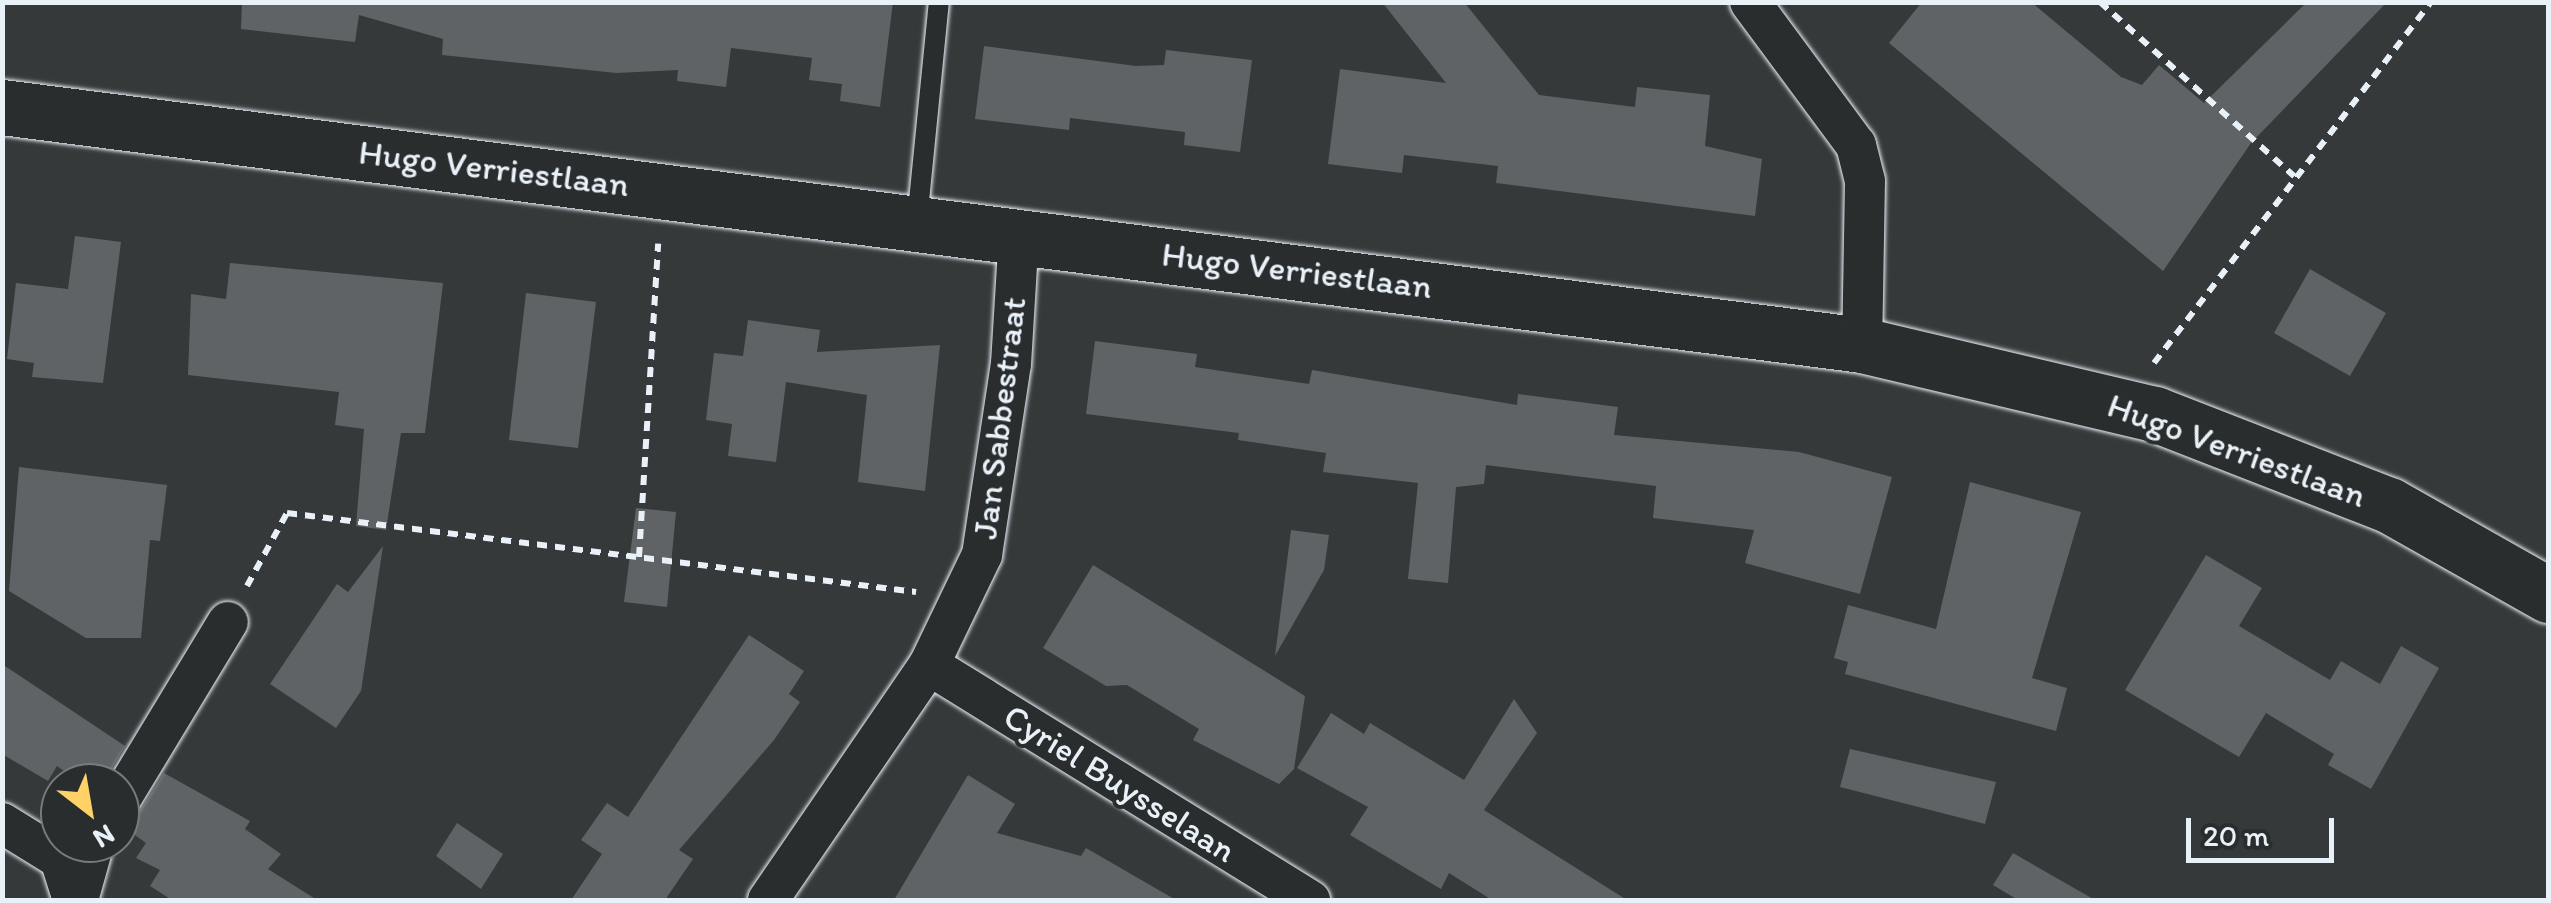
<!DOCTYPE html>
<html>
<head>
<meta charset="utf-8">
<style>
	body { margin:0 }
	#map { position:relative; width:2551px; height:903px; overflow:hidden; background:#35393a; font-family:Itim,sans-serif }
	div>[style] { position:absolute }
	.building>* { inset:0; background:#5f6365 }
	.path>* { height:6px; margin-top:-3px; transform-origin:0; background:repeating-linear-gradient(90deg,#e8f1f8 0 10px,transparent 0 18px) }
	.roads { filter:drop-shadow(0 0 2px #e8f1f8) drop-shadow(0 0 2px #e8f1f8) }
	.lane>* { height:20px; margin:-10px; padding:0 10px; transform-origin:10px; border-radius:10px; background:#2a2d2e }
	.street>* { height:40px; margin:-20px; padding:0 20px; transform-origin:20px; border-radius:20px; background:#2a2d2e }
	.secondary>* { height:55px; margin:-27.5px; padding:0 27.5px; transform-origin:27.5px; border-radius:27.5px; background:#2a2d2e }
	span { translate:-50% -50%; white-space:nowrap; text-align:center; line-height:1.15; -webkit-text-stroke:8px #2a2d2e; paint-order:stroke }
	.street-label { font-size:35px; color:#e8f1f8 }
	.frame { position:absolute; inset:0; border:5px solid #e8f1f8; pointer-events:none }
	.north { position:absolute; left:40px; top:763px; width:100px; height:100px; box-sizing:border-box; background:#2a2d2e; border:2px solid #767b7f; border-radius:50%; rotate:149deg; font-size:28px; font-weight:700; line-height:40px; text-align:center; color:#e8f1f8 }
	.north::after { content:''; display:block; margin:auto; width:35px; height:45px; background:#ffd166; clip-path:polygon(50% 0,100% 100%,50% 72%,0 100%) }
	.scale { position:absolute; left:2186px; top:818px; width:148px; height:45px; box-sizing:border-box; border:5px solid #e8f1f8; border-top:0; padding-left:12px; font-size:30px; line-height:35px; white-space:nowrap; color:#e8f1f8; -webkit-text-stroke:8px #2a2d2e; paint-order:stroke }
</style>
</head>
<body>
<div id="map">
	<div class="building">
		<i style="clip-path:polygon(242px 2px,893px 2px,880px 107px,840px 101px,842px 84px,809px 80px,812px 58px,731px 48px,726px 87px,677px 81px,678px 70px,616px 73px,442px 55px,443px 39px,359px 15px,355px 42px,241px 29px)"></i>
		<i style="clip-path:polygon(1382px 2px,1464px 2px,1539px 95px,1635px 107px,1637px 87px,1710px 95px,1705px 146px,1762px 159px,1755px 216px,1496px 183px,1498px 166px,1404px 155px,1402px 173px,1328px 164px,1340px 69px,1446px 83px)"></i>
		<i style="clip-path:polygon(1922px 2px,2031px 2px,2121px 77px,2142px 85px,2159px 65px,2204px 103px,2307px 2px,2387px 2px,2251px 143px,2163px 271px,1889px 43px)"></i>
		<i style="clip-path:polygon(984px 46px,1136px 66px,1164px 65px,1166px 50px,1252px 60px,1240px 152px,1184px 145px,1185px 132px,1070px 118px,1069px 130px,975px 119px)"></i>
		<i style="clip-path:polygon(75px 236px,121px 242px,103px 383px,32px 377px,34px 363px,7px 359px,16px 283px,68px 289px)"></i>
		<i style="clip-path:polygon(230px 263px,443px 283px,425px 433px,401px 433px,386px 530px,356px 526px,364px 429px,335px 425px,339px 392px,188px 375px,191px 294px,226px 299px)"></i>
		<i style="clip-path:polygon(2310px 269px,2386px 313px,2350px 376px,2274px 333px)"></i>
		<i style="clip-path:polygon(526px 293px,596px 302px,578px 448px,509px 440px)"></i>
		<i style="clip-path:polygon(748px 320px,820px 330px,817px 352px,940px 345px,925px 491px,858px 482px,867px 395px,786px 382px,776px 462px,728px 456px,732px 424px,706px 420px,714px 353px,743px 356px)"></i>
		<i style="clip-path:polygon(1095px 341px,1197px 354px,1195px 367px,1309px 384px,1312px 370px,1517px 405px,1518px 394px,1618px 407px,1614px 435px,1799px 452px,1892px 477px,1860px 594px,1745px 563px,1754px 530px,1653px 518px,1656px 486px,1486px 465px,1484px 484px,1456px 487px,1448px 583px,1408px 579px,1418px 483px,1323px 472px,1326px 453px,1238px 440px,1239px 433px,1086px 414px)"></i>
		<i style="clip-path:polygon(19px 467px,167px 485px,160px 541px,150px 540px,141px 638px,86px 638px,9px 591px)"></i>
		<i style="clip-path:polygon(1970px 482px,2081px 512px,2032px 678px,2067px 688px,2056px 731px,1845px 674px,1848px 662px,1834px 658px,1848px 605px,1936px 629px)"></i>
		<i style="clip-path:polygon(636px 508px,676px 512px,667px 607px,624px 602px)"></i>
		<i style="clip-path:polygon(1291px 530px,1329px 535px,1324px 570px,1275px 656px)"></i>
		<i style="clip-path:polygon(383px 546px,361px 691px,336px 728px,270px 684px,337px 584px,348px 592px)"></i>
		<i style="clip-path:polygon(2206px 555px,2262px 588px,2239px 626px,2330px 680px,2341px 661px,2380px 684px,2401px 646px,2439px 668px,2371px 789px,2328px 765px,2334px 754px,2266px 713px,2239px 757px,2125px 690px)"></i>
		<i style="clip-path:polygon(1093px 565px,1305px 696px,1294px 769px,1279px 784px,1193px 740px,1199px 729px,1127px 685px,1106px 686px,1043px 648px)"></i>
		<i style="clip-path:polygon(749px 635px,804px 671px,789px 694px,800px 702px,774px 740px,679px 850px,693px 859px,665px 900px,571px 900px,602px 854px,581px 840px,607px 803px,628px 817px)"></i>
		<i style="clip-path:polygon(2px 664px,125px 746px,103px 783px,80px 783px,57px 766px,48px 781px,2px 754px)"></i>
		<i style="clip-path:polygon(1514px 699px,1537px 733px,1484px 810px,1627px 900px,1492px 900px,1449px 873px,1441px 889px,1350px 835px,1368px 807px,1297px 768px,1331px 713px,1364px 734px,1370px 723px,1464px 780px)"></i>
		<i style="clip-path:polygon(1850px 749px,1996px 782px,1985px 824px,1840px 787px)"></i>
		<i style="clip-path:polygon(164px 773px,250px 821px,245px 829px,281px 854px,268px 869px,317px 900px,172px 900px,150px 886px,160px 870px,136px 858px,146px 843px,128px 830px)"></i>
		<i style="clip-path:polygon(968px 775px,1015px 804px,997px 833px,1081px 856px,1086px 848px,1176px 900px,894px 900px)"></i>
		<i style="clip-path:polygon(457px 823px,503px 854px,481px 889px,436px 856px)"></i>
		<i style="clip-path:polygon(2013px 853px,2095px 900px,2018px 900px,1993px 885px)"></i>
	</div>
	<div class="path">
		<i style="left:2100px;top:2px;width:261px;rotate:41.9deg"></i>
		<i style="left:2154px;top:363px;width:455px;rotate:-52.5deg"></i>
		<i style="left:639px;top:557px;width:314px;rotate:-86.5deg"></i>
		<i style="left:247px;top:586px;width:83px;rotate:-61.3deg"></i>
		<i style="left:287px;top:513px;width:634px;rotate:7.16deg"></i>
	</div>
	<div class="roads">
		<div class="lane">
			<i style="left:917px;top:221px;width:220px;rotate:-84.3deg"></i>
		</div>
		<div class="street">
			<i style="left:1750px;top:2px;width:178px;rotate:53.5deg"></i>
			<i style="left:1856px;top:145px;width:37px;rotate:76deg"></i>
			<i style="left:1865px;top:181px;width:164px;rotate:91deg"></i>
			<i style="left:929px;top:665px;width:448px;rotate:31.7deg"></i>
			<i style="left:120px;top:800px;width:208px;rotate:-58.8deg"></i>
			<i style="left:2px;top:823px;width:68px;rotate:31.8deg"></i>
			<i style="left:60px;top:859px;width:43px;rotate:72.4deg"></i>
			<i style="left:78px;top:900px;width:59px;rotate:-74.3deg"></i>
			<i style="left:768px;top:900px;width:285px;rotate:-55.6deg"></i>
			<i style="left:929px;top:665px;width:122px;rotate:-64.3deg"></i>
			<i style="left:982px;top:555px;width:193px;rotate:-81.4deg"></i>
			<i style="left:1011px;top:364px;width:130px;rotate:-86.5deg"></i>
		</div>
		<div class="secondary">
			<i style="left:2px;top:107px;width:1875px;rotate:7.29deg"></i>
			<i style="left:1862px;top:345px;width:301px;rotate:13.3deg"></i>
			<i style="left:2155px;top:414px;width:251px;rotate:21.3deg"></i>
			<i style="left:2389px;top:505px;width:183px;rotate:29.5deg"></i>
		</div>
	</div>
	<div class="street-label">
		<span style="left:494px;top:168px;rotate:7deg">Hugo Verriestlaan</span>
		<span style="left:1297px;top:270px;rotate:7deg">Hugo Verriestlaan</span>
		<span style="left:999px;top:418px;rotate:-83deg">Jan Sabbestraat</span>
		<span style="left:2237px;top:450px;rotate:20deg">Hugo Verriestlaan</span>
		<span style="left:1120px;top:783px;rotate:32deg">Cyriel Buysselaan</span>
	</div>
	<div class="frame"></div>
	<div class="north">N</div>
	<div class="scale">20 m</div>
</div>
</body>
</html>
